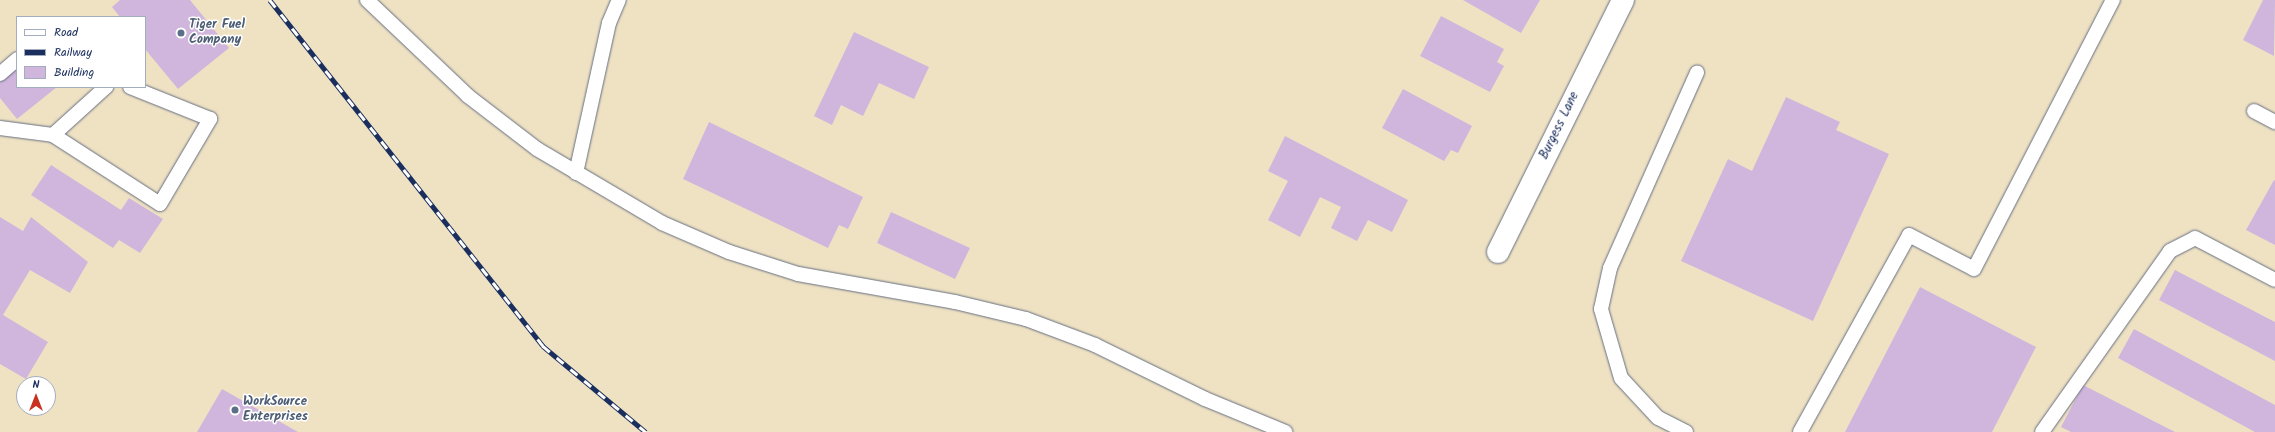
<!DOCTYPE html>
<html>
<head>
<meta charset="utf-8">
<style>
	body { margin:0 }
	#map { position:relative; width:2275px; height:432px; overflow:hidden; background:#efe2c3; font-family:Kalam,sans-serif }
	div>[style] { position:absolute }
	.building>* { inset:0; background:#d0b6dd }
	.roads { filter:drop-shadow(0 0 1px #656e81) drop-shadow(0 0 1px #656e81) }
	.service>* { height:14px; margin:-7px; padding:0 7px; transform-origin:7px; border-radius:7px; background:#fff }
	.minor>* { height:22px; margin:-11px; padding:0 11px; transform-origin:11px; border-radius:11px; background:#fff }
	.rail>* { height:4.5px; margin-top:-2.25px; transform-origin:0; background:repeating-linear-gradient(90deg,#fff 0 9px,#1b2f5e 0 18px); box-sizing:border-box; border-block:1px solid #1b2f5e }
	.dots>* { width:11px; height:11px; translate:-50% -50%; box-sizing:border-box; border:2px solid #fff; border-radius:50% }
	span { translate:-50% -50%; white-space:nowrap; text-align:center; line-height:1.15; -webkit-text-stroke:3px #fff; paint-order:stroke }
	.service-label { font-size:13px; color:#4e5e75; font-weight:700 }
	.left { translate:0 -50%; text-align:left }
	.street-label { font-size:13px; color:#1b2f5e }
	.legend { position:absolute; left:16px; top:16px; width:130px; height:72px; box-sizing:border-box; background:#fff; border:1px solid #a4acbf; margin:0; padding:5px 7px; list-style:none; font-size:12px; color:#1b2f5e }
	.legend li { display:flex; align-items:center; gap:8px; height:20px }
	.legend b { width:20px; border:1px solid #a4acbf }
	.north { position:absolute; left:16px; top:376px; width:40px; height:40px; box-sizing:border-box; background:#fff; border:1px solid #a4acbf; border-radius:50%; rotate:0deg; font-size:11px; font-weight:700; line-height:16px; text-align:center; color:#1b2f5e }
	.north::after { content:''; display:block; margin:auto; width:14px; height:18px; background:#c8321e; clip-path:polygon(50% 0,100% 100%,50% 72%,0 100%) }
</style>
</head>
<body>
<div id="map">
	<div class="building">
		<i style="clip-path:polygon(120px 0,190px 0,229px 48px,178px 89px,145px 49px,145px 17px,120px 17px,112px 7px)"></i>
		<i style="clip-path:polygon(1463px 0,1540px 0,1521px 33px)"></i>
		<i style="clip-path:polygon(2263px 0,2275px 0,2274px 56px,2243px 40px)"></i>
		<i style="clip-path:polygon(1441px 16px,1504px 49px,1497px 62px,1504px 66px,1490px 92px,1420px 56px)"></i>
		<i style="clip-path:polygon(854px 32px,929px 67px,914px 99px,879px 83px,863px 116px,841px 105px,832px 125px,814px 116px)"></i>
		<i style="clip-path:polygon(17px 68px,17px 87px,57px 87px,17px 119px,0 98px,0 82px)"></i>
		<i style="clip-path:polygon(1403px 89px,1472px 126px,1458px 153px,1451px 150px,1444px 161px,1382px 128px)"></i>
		<i style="clip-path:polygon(1786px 97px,1840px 122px,1836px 130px,1889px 154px,1813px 321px,1681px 261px,1728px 159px,1752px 171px)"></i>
		<i style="clip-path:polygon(709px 122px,863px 197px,848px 229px,839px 225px,828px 248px,683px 179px)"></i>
		<i style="clip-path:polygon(1285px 136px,1408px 200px,1392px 232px,1368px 220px,1357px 241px,1331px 228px,1341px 207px,1320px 197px,1300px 237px,1268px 220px,1288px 181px,1268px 171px)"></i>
		<i style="clip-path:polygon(51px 165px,121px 210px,129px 198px,163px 219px,140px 253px,119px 240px,113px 248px,31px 195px)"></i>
		<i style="clip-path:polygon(2274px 180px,2275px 181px,2275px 245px,2246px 230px)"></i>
		<i style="clip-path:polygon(891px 212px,970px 248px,955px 279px,877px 243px)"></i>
		<i style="clip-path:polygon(0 217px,23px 231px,31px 217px,88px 262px,70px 293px,30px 270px,3px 315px,48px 342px,26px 379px,0 364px)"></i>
		<i style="clip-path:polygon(2175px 270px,2275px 322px,2275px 361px,2159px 300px)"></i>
		<i style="clip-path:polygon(1920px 287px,2036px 347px,1992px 432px,1845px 432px)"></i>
		<i style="clip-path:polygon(2134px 329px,2275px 405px,2275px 432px,2255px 432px,2118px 358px)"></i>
		<i style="clip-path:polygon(2083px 385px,2175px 432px,2071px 432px,2061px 427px)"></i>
		<i style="clip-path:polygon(222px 389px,298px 432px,197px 432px)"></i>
	</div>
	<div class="roads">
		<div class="service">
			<i style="left:367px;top:0;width:139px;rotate:43.5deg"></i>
			<i style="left:468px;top:96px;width:87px;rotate:37.5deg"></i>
			<i style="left:537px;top:149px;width:145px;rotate:30.6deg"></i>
			<i style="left:662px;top:223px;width:73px;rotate:23.4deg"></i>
			<i style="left:729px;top:252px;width:72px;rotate:17.7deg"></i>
			<i style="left:798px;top:274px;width:159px;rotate:10.1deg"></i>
			<i style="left:955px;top:302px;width:73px;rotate:13.5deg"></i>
			<i style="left:1026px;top:319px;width:74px;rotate:20.6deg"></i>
			<i style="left:1095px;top:345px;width:123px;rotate:26.1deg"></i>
			<i style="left:1205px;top:399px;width:87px;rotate:22.4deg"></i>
			<i style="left:0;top:74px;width:23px;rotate:-41deg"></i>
			<i style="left:2254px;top:111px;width:24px;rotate:28deg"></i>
			<i style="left:0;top:128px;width:53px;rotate:7.5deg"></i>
			<i style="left:53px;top:135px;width:72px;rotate:-42.2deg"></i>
			<i style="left:53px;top:135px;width:127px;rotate:32.8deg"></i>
			<i style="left:160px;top:204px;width:99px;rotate:-59.5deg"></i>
			<i style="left:210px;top:119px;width:86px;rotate:-158.2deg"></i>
			<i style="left:576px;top:173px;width:154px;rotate:-77.6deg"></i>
			<i style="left:609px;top:23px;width:25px;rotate:-67deg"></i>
			<i style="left:1686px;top:432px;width:31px;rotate:-153deg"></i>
			<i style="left:1658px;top:418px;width:54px;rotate:-132.8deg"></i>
			<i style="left:1621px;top:378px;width:72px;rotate:-106.2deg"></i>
			<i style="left:1601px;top:309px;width:42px;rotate:-77.6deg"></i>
			<i style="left:1610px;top:268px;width:214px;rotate:-66deg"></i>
			<i style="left:1800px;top:432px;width:225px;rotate:-61deg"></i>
			<i style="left:1909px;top:235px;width:73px;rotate:27.6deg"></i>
			<i style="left:1974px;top:269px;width:303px;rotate:-62.7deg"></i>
			<i style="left:2042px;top:432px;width:222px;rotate:-54.7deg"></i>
			<i style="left:2170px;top:251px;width:28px;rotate:-27deg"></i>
			<i style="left:2195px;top:238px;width:90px;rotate:27.7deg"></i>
		</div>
		<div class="minor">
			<i style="left:1498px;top:252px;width:281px;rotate:-63.6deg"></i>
		</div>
	</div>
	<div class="rail">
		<i style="left:270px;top:0;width:441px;rotate:51.7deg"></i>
		<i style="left:543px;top:346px;width:134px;rotate:39.9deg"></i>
	</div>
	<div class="dots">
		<i style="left:181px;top:33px;background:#5c6f8a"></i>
		<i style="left:235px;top:410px;background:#5c6f8a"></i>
	</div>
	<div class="service-label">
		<span class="left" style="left:189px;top:33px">Tiger Fuel<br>Company</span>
		<span class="left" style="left:243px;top:410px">WorkSource<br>Enterprises</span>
	</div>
	<div class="street-label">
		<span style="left:1560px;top:126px;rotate:-64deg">Burgess Lane</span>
	</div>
	<ul class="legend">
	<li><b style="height:5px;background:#fff"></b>Road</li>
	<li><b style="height:5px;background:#1b2f5e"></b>Railway</li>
	<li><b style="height:11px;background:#d0b6dd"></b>Building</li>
	</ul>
	<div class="north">N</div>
</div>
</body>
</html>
